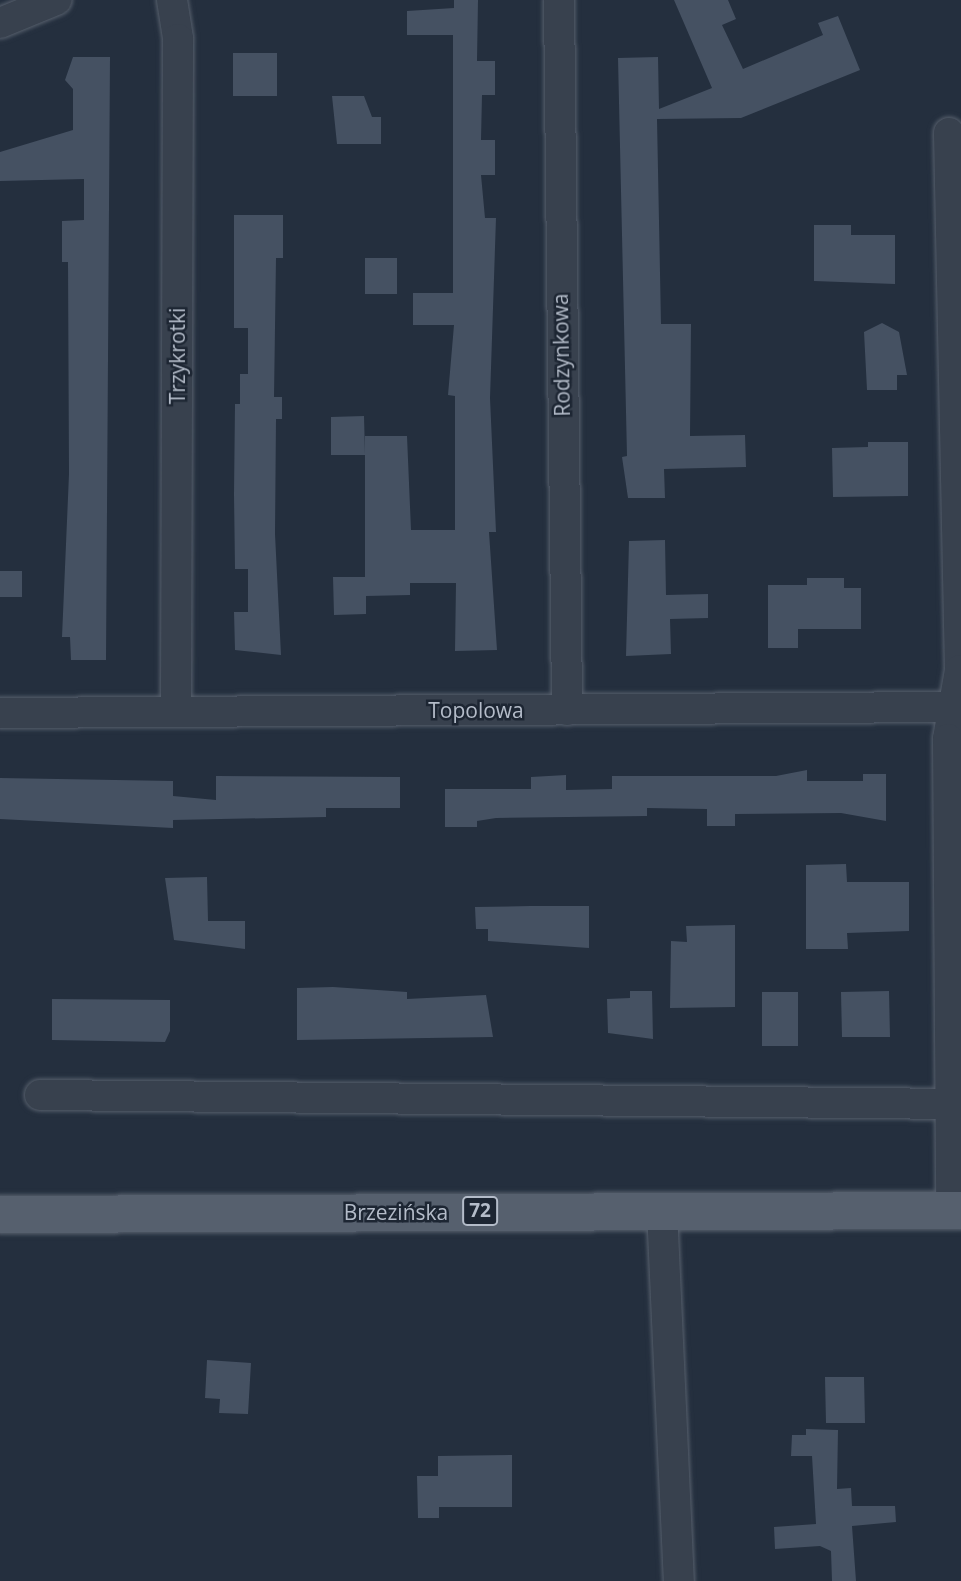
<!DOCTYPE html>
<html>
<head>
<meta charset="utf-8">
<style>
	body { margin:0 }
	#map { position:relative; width:961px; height:1581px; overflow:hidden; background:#242f3e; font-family:"Open Sans",sans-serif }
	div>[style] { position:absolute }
	.building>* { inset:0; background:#455162 }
	.roads { filter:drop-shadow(0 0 2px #565f6c) drop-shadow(0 0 2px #565f6c) }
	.minor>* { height:30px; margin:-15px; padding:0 15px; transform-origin:15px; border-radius:15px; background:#38414e }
	.major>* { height:37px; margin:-18.5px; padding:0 18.5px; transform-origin:18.5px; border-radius:18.5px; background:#56606e }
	span { translate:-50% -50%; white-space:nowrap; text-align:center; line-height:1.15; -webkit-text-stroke:5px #1d2633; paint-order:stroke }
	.shield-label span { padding:2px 5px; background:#1d2633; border:2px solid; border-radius:5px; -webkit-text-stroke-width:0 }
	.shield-label { font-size:19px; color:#b4bcc9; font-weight:700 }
	.street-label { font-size:21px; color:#b4bcc9 }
</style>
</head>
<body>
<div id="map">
	<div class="building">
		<i style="clip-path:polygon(454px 0,478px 0,477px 61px,495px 61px,495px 95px,482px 95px,481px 140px,495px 140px,495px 175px,481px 175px,485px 218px,496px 218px,490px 398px,496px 532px,489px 532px,497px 650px,455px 651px,456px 583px,410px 583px,410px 595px,366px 596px,366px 614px,334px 615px,333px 577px,365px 577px,365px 436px,407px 436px,411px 530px,455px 530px,455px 396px,448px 395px,454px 325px,413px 325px,413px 293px,453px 293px,453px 35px,407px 35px,407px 11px,454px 8px)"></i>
		<i style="clip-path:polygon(674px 0,728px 0,736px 19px,722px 25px,743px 69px,823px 35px,818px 23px,838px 16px,860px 70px,741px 118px,657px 119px,661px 324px,691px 324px,690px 436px,745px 435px,746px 467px,664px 469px,665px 498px,628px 498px,622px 457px,627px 456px,618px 58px,658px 57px,659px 109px,712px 88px)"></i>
		<i style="clip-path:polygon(233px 53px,277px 53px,277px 96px,233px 96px)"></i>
		<i style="clip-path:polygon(73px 57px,110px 57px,106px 660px,71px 660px,70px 637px,62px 637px,69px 474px,68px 262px,62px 262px,62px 221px,84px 220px,84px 179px,0 181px,0 152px,73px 130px,73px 89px,65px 80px)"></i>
		<i style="clip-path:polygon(332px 96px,364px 96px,372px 117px,381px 117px,381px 144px,337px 144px)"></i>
		<i style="clip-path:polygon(234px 215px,283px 215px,283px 258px,276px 258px,274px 397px,282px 397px,282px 419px,276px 419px,275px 534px,281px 655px,235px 650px,234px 612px,248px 612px,248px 569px,235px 569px,234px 494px,235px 404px,240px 404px,240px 374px,248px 374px,248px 328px,234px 328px)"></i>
		<i style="clip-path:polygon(814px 225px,851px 225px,851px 235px,895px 235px,895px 284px,814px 281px)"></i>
		<i style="clip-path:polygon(365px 258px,397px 258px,397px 294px,365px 294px)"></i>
		<i style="clip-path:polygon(882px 323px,899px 332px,907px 375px,897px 375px,897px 390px,867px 390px,864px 332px)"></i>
		<i style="clip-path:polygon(364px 416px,365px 455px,331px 455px,331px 417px)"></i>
		<i style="clip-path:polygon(868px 442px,908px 442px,908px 496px,833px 497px,832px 448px,868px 447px)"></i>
		<i style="clip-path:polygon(665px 540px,666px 595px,708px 594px,708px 618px,670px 619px,671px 654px,626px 656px,629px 541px)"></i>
		<i style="clip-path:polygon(0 571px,22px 571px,22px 597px,0 597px)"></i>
		<i style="clip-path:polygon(807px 578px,844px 578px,844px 588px,861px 588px,861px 629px,798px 629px,798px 648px,768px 648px,768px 585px,807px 585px)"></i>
		<i style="clip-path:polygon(807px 770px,807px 781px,863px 781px,863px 774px,886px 774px,886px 821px,841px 813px,735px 814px,735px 826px,707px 826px,707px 809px,647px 808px,647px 816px,496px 818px,477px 821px,477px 827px,445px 827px,445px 789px,531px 789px,531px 777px,566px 775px,566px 790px,612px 789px,612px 776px,776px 776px)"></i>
		<i style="clip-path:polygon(216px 776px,400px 777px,400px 808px,326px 808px,326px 817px,173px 820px,173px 828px,0 819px,0 778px,173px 781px,173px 796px,216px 800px)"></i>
		<i style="clip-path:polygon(846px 864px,847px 882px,909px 882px,909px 931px,847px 933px,848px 949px,806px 949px,806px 865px)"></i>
		<i style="clip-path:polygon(207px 877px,208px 921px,245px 921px,245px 949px,174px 940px,165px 878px)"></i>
		<i style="clip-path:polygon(531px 906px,589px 906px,589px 948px,488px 941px,488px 929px,476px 929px,475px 907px)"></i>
		<i style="clip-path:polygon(735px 925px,735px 1007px,670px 1008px,671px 941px,687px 942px,686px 926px)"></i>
		<i style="clip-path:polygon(333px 987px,407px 992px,407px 999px,486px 995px,493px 1037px,297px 1040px,297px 988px)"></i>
		<i style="clip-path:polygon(630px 991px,652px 991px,653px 1039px,608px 1033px,607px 999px,630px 998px)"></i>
		<i style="clip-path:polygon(889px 991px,890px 1037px,842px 1037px,841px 992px)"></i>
		<i style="clip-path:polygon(762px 992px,798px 992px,798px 1046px,762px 1046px)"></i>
		<i style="clip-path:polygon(52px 999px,170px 1000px,170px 1031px,165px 1042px,52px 1040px)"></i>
		<i style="clip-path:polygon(207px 1360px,251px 1363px,248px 1414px,219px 1413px,220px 1399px,205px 1398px)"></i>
		<i style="clip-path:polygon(825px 1377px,864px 1377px,865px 1423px,826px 1423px)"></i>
		<i style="clip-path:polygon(806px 1429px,838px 1430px,837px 1489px,851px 1488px,852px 1506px,895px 1506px,896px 1522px,852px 1526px,856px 1581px,832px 1581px,831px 1551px,820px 1546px,775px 1549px,774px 1527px,816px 1524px,812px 1456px,791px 1456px,792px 1435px,806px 1435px)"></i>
		<i style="clip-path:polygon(512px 1455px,512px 1507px,439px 1507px,439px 1518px,418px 1518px,417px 1476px,438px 1476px,438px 1456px)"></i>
	</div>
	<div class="roads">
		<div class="minor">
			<i style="left:172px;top:0;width:39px;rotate:81deg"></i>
			<i style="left:178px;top:39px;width:673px;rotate:90.17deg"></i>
			<i style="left:559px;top:0;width:710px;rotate:89.35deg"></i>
			<i style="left:0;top:23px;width:61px;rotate:-22.3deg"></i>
			<i style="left:949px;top:133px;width:537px;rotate:88.83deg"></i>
			<i style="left:960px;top:670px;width:70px;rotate:99.9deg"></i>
			<i style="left:948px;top:739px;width:471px;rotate:89.6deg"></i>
			<i style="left:0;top:713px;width:961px;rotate:-0.36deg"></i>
			<i style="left:40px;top:1095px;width:921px;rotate:0.56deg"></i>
			<i style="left:662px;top:1210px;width:371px;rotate:87.4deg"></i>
		</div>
		<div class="major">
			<i style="left:0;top:1214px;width:961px;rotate:-0.24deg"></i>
		</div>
	</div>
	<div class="shield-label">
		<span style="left:480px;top:1211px">72</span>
	</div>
	<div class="street-label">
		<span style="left:561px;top:355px;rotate:-91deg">Rodzynkowa</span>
		<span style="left:177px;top:356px;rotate:-90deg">Trzykrotki</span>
		<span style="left:476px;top:710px">Topolowa</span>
		<span style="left:396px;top:1212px">Brzezińska</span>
	</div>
</div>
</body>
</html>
